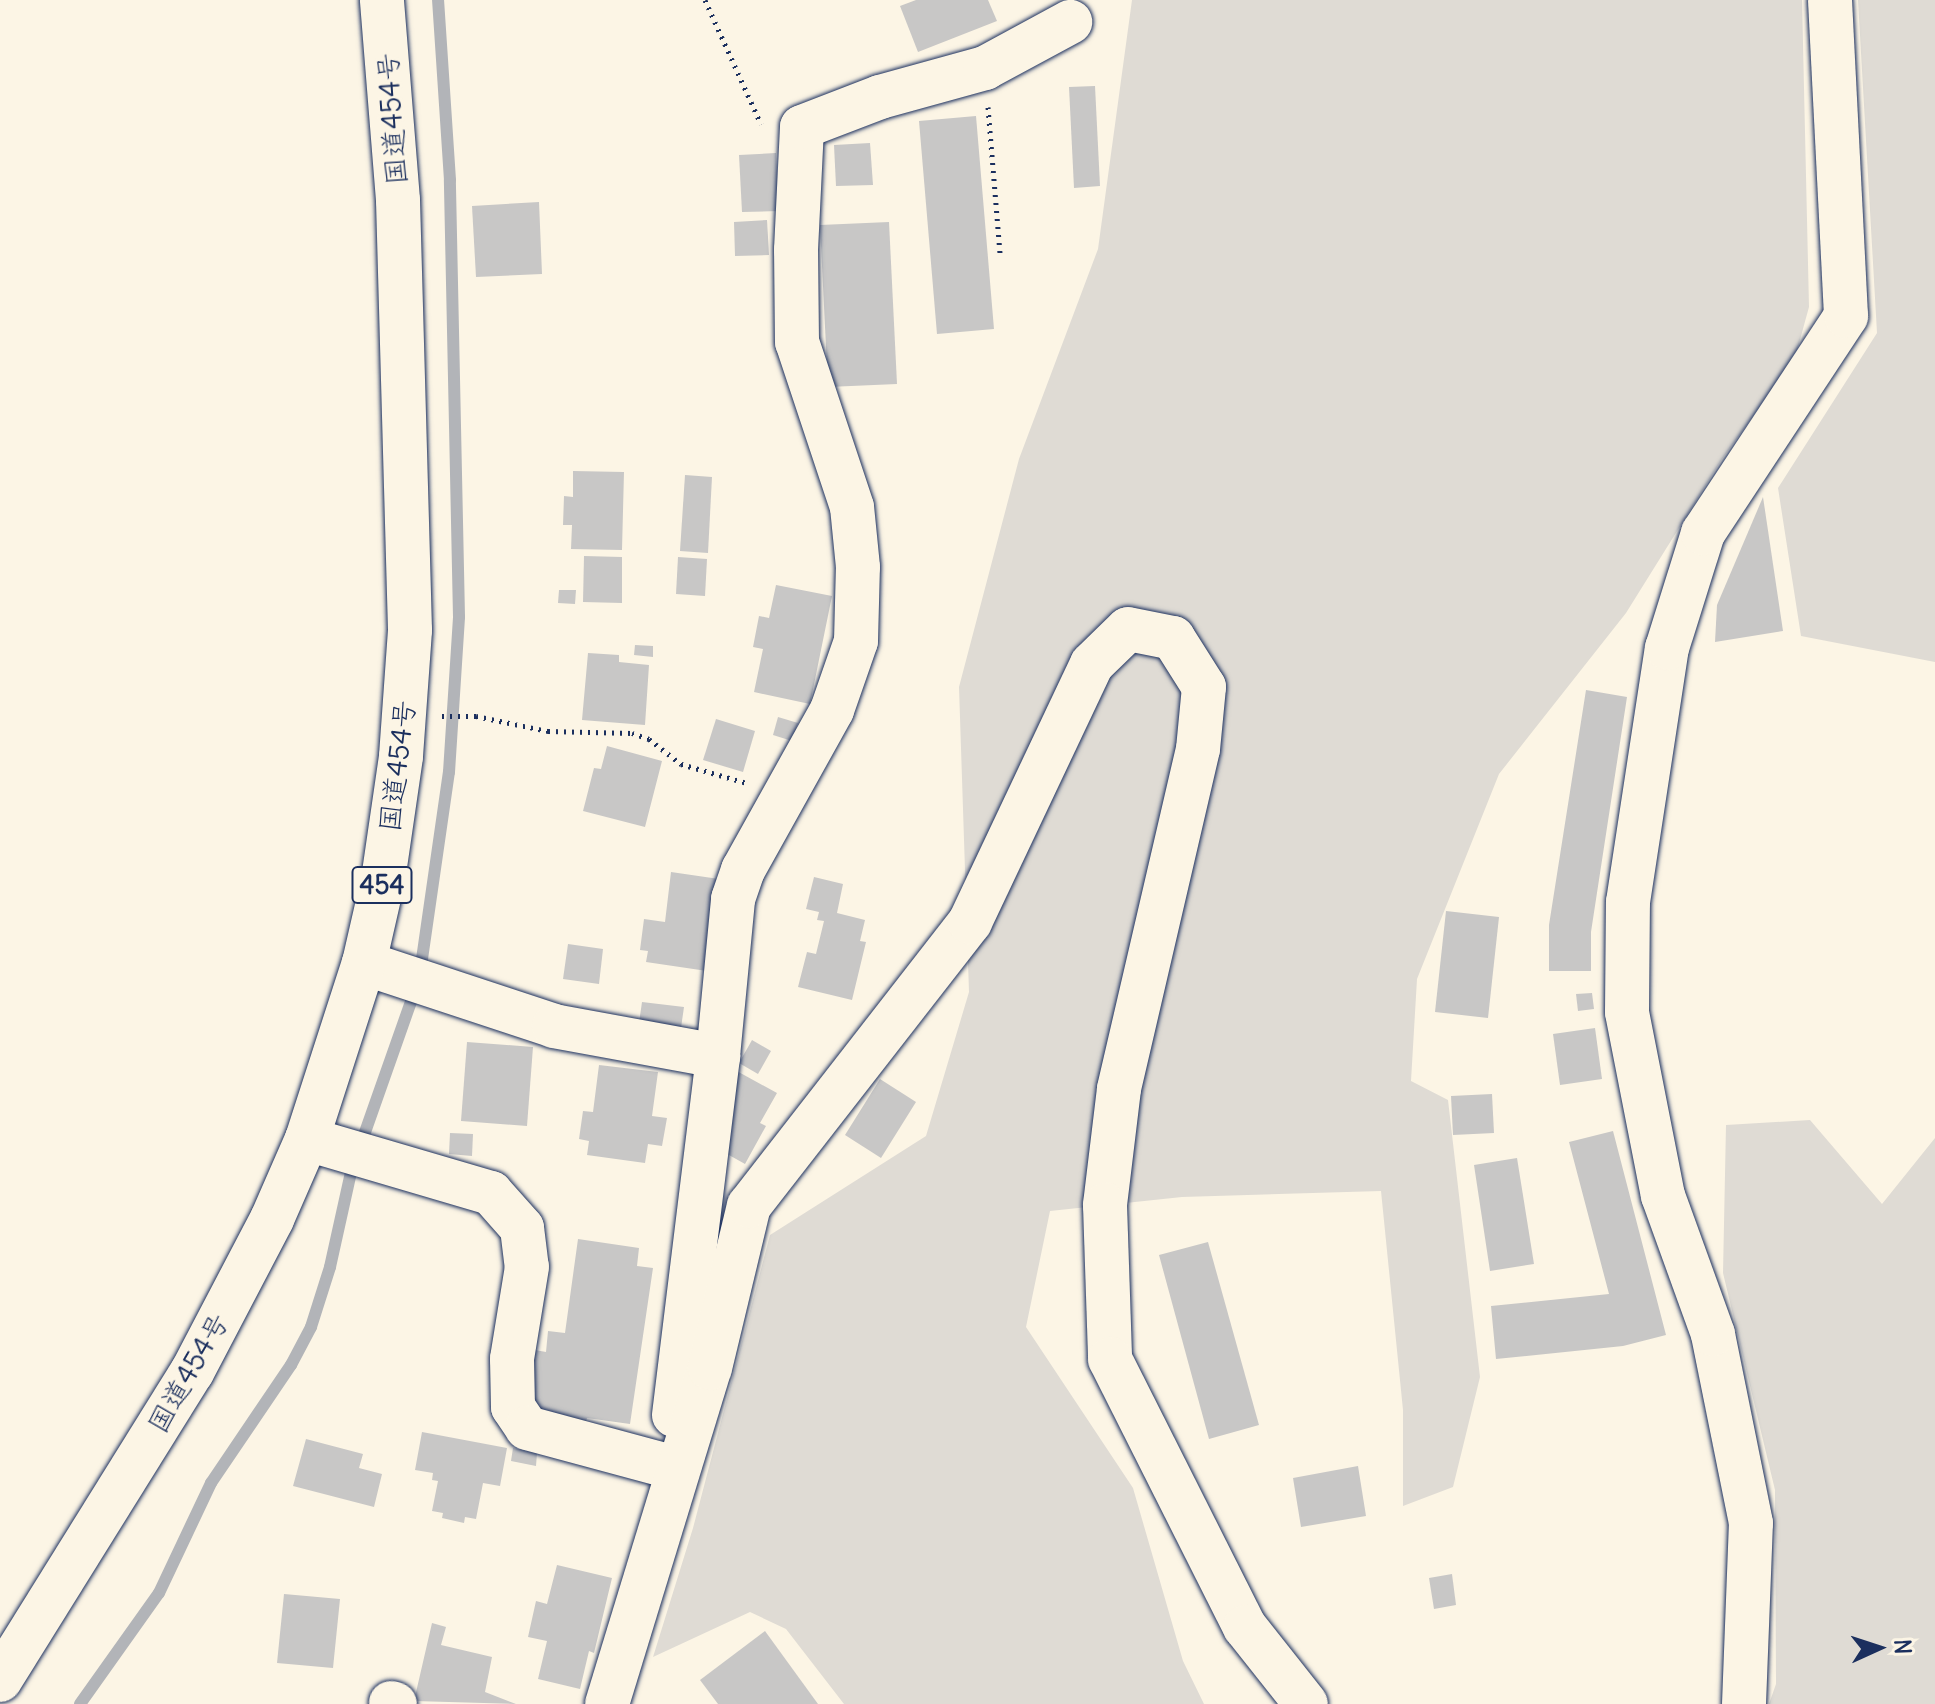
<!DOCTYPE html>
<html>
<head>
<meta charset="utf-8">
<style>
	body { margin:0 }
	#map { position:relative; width:1935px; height:1704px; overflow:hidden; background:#fcf5e5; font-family:Delius,"Klee One",sans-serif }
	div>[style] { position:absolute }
	.green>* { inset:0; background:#dfdbd4 }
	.stream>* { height:12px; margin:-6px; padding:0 6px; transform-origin:6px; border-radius:6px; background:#b2b4b8 }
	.building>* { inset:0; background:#c8c7c6 }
	.path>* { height:5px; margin-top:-2.5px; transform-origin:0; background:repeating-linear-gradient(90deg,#1b2f5e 0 2px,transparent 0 8px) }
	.roads { filter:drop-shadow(0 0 2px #1b2f5e) drop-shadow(0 0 2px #1b2f5e) }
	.minor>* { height:44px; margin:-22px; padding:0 22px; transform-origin:22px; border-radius:22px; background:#fcf5e5 }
	.highway>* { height:44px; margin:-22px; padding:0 22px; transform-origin:22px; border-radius:22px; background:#fcf5e5 }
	span { translate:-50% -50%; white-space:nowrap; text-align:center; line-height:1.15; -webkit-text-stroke:6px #fcf5e5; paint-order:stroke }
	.shield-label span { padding:2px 6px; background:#fcf5e5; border:2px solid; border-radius:6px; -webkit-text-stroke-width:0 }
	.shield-label { font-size:26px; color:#1b2f5e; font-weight:700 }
	.street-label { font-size:28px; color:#1b2f5e }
	.north { position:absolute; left:1839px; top:1608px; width:80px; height:80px; -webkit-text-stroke:6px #fcf5e5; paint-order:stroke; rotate:87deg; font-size:22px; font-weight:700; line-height:32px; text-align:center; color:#1b2f5e }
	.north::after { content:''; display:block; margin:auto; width:28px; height:36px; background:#1b2f5e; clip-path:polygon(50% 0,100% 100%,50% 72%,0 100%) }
</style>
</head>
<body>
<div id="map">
	<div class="green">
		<i style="clip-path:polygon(1132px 0,1802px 0,1809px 307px,1795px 358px,1722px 459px,1626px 613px,1499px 774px,1417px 979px,1411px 1081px,1448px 1100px,1480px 1377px,1453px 1487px,1403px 1506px,1403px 1410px,1381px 1191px,1182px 1197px,1050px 1211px,1026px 1327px,1133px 1488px,1183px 1661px,1204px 1704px,844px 1704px,786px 1629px,750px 1612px,653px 1657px,693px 1528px,770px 1235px,926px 1136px,969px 992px,959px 687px,1019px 459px,1098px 249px)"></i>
		<i style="clip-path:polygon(1858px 0,1935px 0,1935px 662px,1801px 636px,1778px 488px,1877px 333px)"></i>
		<i style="clip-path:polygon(1810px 1120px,1882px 1204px,1935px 1138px,1935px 1704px,1769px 1704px,1776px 1684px,1775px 1490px,1723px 1273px,1726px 1125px)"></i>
	</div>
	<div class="stream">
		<i style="left:80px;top:1704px;width:136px;rotate:-54.6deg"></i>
		<i style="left:159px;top:1593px;width:122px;rotate:-64.7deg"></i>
		<i style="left:211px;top:1483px;width:143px;rotate:-55.9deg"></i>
		<i style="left:291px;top:1365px;width:43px;rotate:-62.2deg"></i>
		<i style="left:311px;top:1327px;width:63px;rotate:-72.4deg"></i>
		<i style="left:330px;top:1267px;width:97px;rotate:-77.5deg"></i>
		<i style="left:351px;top:1172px;width:180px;rotate:-70.6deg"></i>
		<i style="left:411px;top:1002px;width:44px;rotate:-75.7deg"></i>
		<i style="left:422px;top:959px;width:189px;rotate:-81.8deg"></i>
		<i style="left:449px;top:772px;width:155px;rotate:-86.3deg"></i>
		<i style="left:459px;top:617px;width:437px;rotate:-91.2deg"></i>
		<i style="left:450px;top:180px;width:180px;rotate:-93.8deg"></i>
	</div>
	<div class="building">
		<i style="clip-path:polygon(916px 0,988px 0,997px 21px,918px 52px,900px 6px)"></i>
		<i style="clip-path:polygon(1095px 86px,1100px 186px,1074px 188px,1069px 87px)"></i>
		<i style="clip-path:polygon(976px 116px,994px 329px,937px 334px,919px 121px)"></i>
		<i style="clip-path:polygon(870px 143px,873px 185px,836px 186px,834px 145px)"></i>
		<i style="clip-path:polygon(776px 153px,779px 211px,742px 212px,739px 155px)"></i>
		<i style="clip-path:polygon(539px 202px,542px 274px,476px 277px,472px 206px)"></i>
		<i style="clip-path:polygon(767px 220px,769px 255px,735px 256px,734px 222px)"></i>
		<i style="clip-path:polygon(889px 222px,897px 384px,828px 387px,820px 225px)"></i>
		<i style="clip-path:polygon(573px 471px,624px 472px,622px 550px,571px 549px,572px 525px,563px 525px,564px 496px,573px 497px)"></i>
		<i style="clip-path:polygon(685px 475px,712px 477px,708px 553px,680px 551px)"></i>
		<i style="clip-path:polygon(1763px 497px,1783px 631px,1715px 642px,1717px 605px)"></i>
		<i style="clip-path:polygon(584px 556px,622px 557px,622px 603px,583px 602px)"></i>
		<i style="clip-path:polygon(678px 557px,707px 559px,705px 596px,676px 594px)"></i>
		<i style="clip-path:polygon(776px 585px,832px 596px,810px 704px,754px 692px,763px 649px,753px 647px,759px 616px,769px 618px)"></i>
		<i style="clip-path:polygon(559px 590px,576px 590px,575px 604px,558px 603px)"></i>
		<i style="clip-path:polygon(635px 645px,653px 646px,653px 657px,634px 655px)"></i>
		<i style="clip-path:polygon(588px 653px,619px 655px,619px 662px,649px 665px,645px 725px,582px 720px)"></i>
		<i style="clip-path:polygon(1586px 690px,1627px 697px,1591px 932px,1591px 971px,1549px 971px,1549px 925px)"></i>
		<i style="clip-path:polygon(778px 717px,798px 723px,792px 741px,773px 735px)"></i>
		<i style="clip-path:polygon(716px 719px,755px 731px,743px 772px,703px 760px)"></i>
		<i style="clip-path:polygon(607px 746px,662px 761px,645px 827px,583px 811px,594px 768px,601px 769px)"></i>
		<i style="clip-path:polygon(671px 872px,719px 879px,707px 971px,646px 962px,648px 951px,640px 950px,644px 919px,665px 922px)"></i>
		<i style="clip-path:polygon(814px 877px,843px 884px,837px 913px,865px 920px,860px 941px,866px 942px,852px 1000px,798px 987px,807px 952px,816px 954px,824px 921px,817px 920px,819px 912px,806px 909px)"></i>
		<i style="clip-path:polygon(1446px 911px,1499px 917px,1488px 1018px,1435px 1012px)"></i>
		<i style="clip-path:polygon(568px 944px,603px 949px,599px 984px,563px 979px)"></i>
		<i style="clip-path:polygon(1592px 993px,1594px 1009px,1578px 1011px,1576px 994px)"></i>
		<i style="clip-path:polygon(642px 1002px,684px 1007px,681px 1028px,639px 1023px)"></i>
		<i style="clip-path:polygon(1595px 1028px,1602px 1079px,1560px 1085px,1553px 1034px)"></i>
		<i style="clip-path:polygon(752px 1040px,771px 1051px,758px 1074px,739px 1063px)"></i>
		<i style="clip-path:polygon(467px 1042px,533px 1047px,527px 1126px,461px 1121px)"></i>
		<i style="clip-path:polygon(599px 1065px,658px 1072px,652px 1116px,667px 1118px,662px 1146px,648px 1144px,645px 1163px,587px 1155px,589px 1141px,579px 1139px,583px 1111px,593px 1112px)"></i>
		<i style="clip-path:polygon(735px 1070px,777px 1093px,760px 1123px,766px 1126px,745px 1164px,720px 1150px)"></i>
		<i style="clip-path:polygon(880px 1079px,916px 1102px,881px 1158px,845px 1135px)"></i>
		<i style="clip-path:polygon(1492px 1094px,1494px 1133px,1453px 1135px,1451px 1096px)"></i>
		<i style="clip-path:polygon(1613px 1131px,1666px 1335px,1623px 1346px,1496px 1359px,1491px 1306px,1609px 1294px,1569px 1142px)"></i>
		<i style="clip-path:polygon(450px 1133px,473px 1134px,472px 1156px,449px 1154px)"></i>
		<i style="clip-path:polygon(1517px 1158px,1534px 1264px,1490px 1271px,1474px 1165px)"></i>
		<i style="clip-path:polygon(578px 1239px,639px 1248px,637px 1266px,653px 1268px,630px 1424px,587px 1418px,586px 1422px,564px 1419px,564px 1415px,526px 1409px,535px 1350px,546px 1352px,548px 1331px,565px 1333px)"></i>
		<i style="clip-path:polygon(1208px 1242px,1259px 1425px,1209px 1439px,1159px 1255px)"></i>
		<i style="clip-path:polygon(422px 1432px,507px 1448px,500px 1486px,483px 1483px,476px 1519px,465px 1517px,464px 1523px,442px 1518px,443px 1513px,432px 1511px,438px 1481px,432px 1480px,433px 1473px,415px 1470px)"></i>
		<i style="clip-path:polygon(306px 1439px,363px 1454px,359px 1468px,382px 1474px,374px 1507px,293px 1486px)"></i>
		<i style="clip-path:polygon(513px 1448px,537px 1453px,536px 1466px,511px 1461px)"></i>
		<i style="clip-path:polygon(1358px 1466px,1366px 1516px,1301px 1527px,1293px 1478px)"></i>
		<i style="clip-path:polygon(557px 1565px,612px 1578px,594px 1653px,589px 1651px,580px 1689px,538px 1679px,547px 1641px,528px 1637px,536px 1601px,547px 1604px)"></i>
		<i style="clip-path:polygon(1452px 1574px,1456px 1605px,1434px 1609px,1429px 1578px)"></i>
		<i style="clip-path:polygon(284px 1594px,340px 1599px,333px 1668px,277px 1663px)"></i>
		<i style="clip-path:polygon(432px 1623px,446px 1627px,441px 1645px,492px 1657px,485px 1692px,516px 1704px,414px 1701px)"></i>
		<i style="clip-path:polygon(765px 1631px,818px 1704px,718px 1704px,700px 1680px)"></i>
	</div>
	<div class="path">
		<i style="left:705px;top:0;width:136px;rotate:65.7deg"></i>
		<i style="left:988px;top:107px;width:147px;rotate:85.3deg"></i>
		<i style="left:442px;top:716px;width:34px"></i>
		<i style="left:476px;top:716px;width:74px;rotate:11.8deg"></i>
		<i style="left:548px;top:731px;width:84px;rotate:1.4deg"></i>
		<i style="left:632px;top:733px;width:18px;rotate:19deg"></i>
		<i style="left:649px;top:739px;width:41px;rotate:38deg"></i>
		<i style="left:681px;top:764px;width:69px;rotate:16.1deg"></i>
	</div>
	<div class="roads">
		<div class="minor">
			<i style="left:364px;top:963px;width:200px;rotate:18.3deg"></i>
			<i style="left:554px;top:1026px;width:167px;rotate:10.4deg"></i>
			<i style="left:307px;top:1139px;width:192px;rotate:16.4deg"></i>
			<i style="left:491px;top:1193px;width:47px;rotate:48.5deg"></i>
			<i style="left:522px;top:1228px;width:39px;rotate:83deg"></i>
			<i style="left:527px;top:1267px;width:93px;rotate:99.3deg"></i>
			<i style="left:512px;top:1359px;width:48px;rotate:88.8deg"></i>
			<i style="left:513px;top:1407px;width:25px;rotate:56deg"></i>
			<i style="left:527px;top:1428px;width:146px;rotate:15.1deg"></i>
			<i style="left:674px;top:1415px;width:362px;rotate:-83deg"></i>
			<i style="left:718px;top:1056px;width:158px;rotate:-84.5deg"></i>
			<i style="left:733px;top:899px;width:31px;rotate:-71deg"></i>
			<i style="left:743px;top:870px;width:183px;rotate:-60.9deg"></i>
			<i style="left:832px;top:710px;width:73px;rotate:-70.8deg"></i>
			<i style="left:856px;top:641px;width:74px;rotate:-88.5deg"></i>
			<i style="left:858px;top:567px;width:60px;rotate:-95.7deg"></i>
			<i style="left:852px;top:507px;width:174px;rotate:-108.4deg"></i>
			<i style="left:797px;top:342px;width:92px;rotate:-90.6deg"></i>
			<i style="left:796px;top:250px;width:123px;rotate:-87.2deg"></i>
			<i style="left:802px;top:127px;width:84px;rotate:-21deg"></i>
			<i style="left:880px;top:97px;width:109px;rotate:-15.4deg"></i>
			<i style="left:985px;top:68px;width:97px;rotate:-28.4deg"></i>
			<i style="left:391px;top:1703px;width:4px;rotate:14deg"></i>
			<i style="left:607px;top:1704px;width:351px;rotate:-73deg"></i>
			<i style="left:710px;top:1368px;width:167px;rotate:-76.5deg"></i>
			<i style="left:749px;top:1206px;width:360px;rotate:-52.1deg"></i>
			<i style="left:970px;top:922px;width:285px;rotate:-64.7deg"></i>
			<i style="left:1092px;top:664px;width:50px;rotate:-44.2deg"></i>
			<i style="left:1128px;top:629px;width:46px;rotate:11.3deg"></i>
			<i style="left:1173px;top:638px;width:58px;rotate:57.7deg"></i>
			<i style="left:1204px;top:687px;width:62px;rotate:95.5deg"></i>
			<i style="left:1198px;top:749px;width:349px;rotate:103.1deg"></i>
			<i style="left:1119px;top:1089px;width:117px;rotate:96.9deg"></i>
			<i style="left:1105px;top:1205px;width:154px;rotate:88.1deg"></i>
			<i style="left:1110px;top:1359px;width:300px;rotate:63.3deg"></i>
			<i style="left:1245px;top:1627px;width:98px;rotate:51.6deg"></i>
			<i style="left:1744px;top:1704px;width:181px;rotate:-87.8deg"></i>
			<i style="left:1751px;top:1523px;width:193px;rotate:-101.4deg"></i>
			<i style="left:1713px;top:1334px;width:147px;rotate:-109.9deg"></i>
			<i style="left:1663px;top:1196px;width:187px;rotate:-101.1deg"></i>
			<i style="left:1627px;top:1012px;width:110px;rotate:-89.5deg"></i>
			<i style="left:1628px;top:902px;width:257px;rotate:-81.3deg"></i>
			<i style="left:1667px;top:648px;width:121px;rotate:-72.6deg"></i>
			<i style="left:1703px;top:533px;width:260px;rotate:-56.6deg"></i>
			<i style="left:1846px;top:316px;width:316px;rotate:-92.9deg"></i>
		</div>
		<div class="highway">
			<i style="left:0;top:1680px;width:363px;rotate:-58.1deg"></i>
			<i style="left:192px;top:1372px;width:173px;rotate:-62.4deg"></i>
			<i style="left:272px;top:1219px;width:87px;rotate:-66.4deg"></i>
			<i style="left:307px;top:1139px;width:185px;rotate:-72.1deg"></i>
			<i style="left:364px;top:963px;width:85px;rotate:-77.1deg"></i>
			<i style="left:383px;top:880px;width:125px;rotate:-81.7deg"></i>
			<i style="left:401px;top:756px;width:126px;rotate:-85.9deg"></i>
			<i style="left:410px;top:630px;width:430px;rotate:-91.6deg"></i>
			<i style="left:398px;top:200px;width:201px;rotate:-94.6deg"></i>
		</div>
	</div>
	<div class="shield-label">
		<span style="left:382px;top:885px">454</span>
	</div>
	<div class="street-label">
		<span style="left:392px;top:119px;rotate:-94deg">国道454号</span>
		<span style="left:397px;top:766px;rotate:-83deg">国道454号</span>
		<span style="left:188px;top:1373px;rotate:-60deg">国道454号</span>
	</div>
	<div class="north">N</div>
</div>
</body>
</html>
